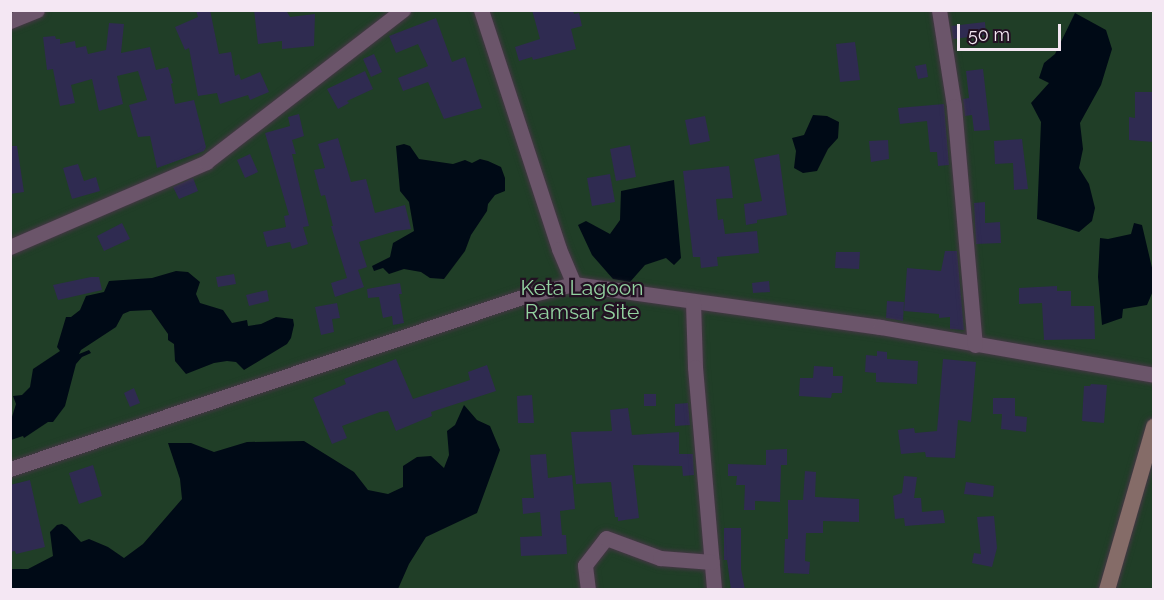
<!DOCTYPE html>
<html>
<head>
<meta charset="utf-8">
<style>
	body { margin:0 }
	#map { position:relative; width:1164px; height:600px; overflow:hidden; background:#2c1a2c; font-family:Raleway,sans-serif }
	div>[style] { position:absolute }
	.green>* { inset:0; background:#203e27 }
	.water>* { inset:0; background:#000a16 }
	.building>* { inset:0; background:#2f2b51 }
	.roads { filter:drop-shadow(0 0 2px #453745) drop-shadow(0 0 2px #453745) }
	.minor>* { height:15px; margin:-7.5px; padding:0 7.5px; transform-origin:7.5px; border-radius:7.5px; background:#6b556a }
	.secondary>* { height:16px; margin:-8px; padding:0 8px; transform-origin:8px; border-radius:8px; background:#856c68 }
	span { translate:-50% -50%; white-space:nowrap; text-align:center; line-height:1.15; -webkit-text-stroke:4.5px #212; paint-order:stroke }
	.park-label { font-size:21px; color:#93d2a0 }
	.frame { position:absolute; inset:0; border:12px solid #f4e7f3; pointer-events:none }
	.scale { position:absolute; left:957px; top:24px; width:104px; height:27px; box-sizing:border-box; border:3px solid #f4e7f3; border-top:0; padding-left:8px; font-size:18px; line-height:21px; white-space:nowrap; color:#f4e7f3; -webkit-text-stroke:4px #212; paint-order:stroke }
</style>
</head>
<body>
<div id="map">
	<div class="green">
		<i style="clip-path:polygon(11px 11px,1153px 11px,1153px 589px,11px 589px)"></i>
	</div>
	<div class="water">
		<i style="clip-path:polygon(1075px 13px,1106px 30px,1112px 49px,1101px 85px,1080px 123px,1083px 149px,1079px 168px,1089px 184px,1095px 208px,1092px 221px,1079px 232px,1037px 219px,1041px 122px,1031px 103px,1049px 83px,1039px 78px,1044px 63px,1055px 54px)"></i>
		<i style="clip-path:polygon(813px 115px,827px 116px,839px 122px,838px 138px,828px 149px,817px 171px,803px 173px,794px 168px,796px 151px,792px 138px,804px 135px)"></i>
		<i style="clip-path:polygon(404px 144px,410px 146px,419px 159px,453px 164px,465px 160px,472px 163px,480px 159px,488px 161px,501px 167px,505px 178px,505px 191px,495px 195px,488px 204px,487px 211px,471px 235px,465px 251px,444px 279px,430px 278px,421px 272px,404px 269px,389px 274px,383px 268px,374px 271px,372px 266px,390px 257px,393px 243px,414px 231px,409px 202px,400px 191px,396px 146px)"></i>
		<i style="clip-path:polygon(674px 180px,681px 258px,674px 265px,666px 258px,645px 265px,630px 282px,613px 279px,592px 255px,578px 225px,586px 221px,610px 234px,620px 220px,621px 191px)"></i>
		<i style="clip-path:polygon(1134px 223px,1142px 225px,1153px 272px,1153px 291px,1147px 305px,1123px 309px,1122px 318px,1102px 325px,1098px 277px,1100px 238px,1108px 239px,1131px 234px)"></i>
		<i style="clip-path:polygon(176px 271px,188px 272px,200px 282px,196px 294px,200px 303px,223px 310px,232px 323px,247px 320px,248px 326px,261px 324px,276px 317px,293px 319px,294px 325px,291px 338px,287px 344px,244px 370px,236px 362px,227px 361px,214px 363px,186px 374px,175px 361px,174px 344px,168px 340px,168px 334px,151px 310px,130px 311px,123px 314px,116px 327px,81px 350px,79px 354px,89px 350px,91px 353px,82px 357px,76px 364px,65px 406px,53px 422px,48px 422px,24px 438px,23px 436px,11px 440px,11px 420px,16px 404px,13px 396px,22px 395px,30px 387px,33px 369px,60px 351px,57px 347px,66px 317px,71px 317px,80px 310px,86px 296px,104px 292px,109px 281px,152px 278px)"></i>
		<i style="clip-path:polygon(464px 405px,477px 420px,490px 426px,500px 450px,477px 513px,426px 537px,409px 564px,398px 589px,11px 589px,11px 569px,28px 569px,53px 556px,50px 532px,57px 525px,62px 524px,67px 527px,81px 542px,89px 539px,108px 547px,124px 558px,143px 544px,182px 499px,180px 479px,168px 443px,191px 443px,214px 452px,247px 442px,304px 441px,354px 472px,368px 490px,388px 494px,403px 487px,403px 466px,417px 457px,431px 456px,444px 468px,449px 455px,447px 431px,455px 425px)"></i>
	</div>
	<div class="building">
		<i style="clip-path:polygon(196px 10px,210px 10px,219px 54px,231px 52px,235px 76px,239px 74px,241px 80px,260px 72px,269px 92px,250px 100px,248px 95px,220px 104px,217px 93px,198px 96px,189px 48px,185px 50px,175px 27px,198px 17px)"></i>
		<i style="clip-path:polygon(254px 10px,286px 10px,290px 17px,315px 14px,314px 46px,282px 49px,282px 41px,258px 44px)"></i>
		<i style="clip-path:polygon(532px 10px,573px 10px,574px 14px,579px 13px,582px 26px,571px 29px,576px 49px,533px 60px,532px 57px,519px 61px,515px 47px,540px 39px)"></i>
		<i style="clip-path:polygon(436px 18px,452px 62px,465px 57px,482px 108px,444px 119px,428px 82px,403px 91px,398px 78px,428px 66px,418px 44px,396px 53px,389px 36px)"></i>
		<i style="clip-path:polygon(985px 22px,986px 35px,953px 39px,951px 26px)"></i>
		<i style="clip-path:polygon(109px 23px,124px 24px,121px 53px,150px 47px,156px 70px,168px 67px,173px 83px,171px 84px,175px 104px,194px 100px,206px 147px,204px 151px,157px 168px,150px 136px,138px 137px,129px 105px,147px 100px,138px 71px,117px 76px,123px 104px,99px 111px,92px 79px,71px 85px,75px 103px,60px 106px,53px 69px,47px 70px,43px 37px,55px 36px,56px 39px,60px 39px,60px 44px,75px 41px,76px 48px,86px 46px,88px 54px,106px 50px)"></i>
		<i style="clip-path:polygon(855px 42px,860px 80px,840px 82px,836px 44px)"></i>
		<i style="clip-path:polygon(374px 54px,382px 72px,371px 77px,363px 59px)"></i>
		<i style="clip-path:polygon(926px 64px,928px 77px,918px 79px,915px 66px)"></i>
		<i style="clip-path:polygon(983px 69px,990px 130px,974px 131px,972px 115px,965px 116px,963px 99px,969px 98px,966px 71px)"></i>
		<i style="clip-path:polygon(365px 71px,373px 89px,347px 101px,349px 103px,338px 109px,327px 89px)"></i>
		<i style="clip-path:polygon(1135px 92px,1154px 92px,1154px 142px,1129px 140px,1129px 117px,1135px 118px)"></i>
		<i style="clip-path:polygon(944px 104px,949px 165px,938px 166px,937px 152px,930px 152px,927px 121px,900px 124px,898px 108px)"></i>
		<i style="clip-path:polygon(299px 114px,304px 136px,292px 140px,296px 154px,292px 154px,309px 226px,303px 227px,308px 244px,292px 249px,290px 242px,267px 247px,263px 232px,286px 227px,284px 216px,289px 215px,265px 133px,290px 126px,288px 117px)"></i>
		<i style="clip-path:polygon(705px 116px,710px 141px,690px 145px,685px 120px)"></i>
		<i style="clip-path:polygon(338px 138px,351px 182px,366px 179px,375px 213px,405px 205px,411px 229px,396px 231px,359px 242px,367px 267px,358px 270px,364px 287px,335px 297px,331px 283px,347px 278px,331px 226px,333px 226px,325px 195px,321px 196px,314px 170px,325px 168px,318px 144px)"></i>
		<i style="clip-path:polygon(1022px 139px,1028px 189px,1014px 190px,1013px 163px,995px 164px,994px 141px)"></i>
		<i style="clip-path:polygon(888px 140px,889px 159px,871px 162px,869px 141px)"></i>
		<i style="clip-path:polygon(630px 145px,636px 177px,616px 181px,610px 149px)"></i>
		<i style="clip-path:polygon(10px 146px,17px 146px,24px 192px,10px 194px)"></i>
		<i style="clip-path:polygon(250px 154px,258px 172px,245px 178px,237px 160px)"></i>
		<i style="clip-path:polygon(779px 154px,787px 215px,757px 220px,757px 223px,746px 225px,744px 204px,762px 201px,754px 159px)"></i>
		<i style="clip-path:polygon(78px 164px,84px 181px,96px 177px,100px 191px,72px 199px,63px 168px)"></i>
		<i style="clip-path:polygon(729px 166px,733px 198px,716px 199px,718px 220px,723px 219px,725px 234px,757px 231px,759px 253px,717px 257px,718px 266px,701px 268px,700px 257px,693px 257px,683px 171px)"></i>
		<i style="clip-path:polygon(610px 174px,615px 202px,592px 206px,587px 178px)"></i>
		<i style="clip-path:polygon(193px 178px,198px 191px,179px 199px,173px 187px)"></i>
		<i style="clip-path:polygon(985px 202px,985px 223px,1000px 222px,1001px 243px,976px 244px,974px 203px)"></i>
		<i style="clip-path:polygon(122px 223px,130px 239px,104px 251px,97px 236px)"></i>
		<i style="clip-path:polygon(945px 251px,957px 251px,964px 330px,950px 329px,950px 317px,939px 318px,939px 314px,904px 311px,907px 268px,941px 271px)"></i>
		<i style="clip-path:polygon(836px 252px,860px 252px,859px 269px,835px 268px)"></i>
		<i style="clip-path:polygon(234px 274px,236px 284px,218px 287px,216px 277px)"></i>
		<i style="clip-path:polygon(91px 277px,99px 277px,102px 290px,58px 300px,53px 285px)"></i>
		<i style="clip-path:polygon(769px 281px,770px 292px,753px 293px,752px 283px)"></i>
		<i style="clip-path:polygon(400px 283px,402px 294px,399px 294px,404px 323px,393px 325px,392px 316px,383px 318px,379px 297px,368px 298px,367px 289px)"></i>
		<i style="clip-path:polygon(1057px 286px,1057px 291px,1071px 291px,1071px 306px,1094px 306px,1095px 339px,1044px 340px,1042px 303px,1019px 304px,1019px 288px)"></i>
		<i style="clip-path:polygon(267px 290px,269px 301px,249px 306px,246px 295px)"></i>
		<i style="clip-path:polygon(887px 301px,904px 302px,903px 321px,886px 318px)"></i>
		<i style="clip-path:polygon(337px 303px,340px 318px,332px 319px,334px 332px,321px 335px,315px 307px)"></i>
		<i style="clip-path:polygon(877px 351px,887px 352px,887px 359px,918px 361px,917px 384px,876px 382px,876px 373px,865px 372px,866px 355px,877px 356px)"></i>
		<i style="clip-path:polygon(396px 359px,413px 399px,470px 380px,468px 372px,487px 365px,496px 391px,431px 412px,432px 416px,396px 431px,388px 411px,380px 412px,342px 426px,347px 438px,332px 444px,313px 398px,346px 384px,344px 379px)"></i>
		<i style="clip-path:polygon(943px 359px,976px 362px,971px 422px,958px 420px,955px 458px,926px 457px,925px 452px,901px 454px,898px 430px,914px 428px,915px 433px,937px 431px)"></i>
		<i style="clip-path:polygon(814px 366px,833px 367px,833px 376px,843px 376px,842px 393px,832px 393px,831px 398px,799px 396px,800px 378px,813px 378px)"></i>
		<i style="clip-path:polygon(1091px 384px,1107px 385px,1104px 423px,1082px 421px,1084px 386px,1090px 386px)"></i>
		<i style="clip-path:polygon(134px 388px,140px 403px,130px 407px,124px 393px)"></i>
		<i style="clip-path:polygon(644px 394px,656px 394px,656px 406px,644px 406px)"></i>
		<i style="clip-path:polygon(532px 395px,534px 423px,518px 423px,517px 396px)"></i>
		<i style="clip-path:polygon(993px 398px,1015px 398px,1015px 416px,1027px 417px,1026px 432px,1001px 429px,1002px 414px,993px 414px)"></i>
		<i style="clip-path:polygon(688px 403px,690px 425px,675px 426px,675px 404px)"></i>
		<i style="clip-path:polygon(628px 408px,632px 435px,679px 432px,679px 454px,693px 454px,694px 475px,683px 476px,682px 466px,633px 465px,639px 518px,618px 521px,618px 517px,615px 517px,611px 482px,576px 484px,571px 432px,612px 431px,610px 410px)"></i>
		<i style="clip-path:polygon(787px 449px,787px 465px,781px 465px,780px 502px,755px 501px,755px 510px,744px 510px,745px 485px,736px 485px,737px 476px,728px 476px,728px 464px,766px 465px,766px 450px)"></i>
		<i style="clip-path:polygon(546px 454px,548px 478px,572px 475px,575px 509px,560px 511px,562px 535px,566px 535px,567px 554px,521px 556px,520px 537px,542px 536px,540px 512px,523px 514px,522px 498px,534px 498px,530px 455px)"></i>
		<i style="clip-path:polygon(93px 465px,102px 496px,79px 504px,69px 473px)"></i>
		<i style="clip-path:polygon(805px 471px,816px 472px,815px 497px,859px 499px,859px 522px,823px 521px,823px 533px,806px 533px,805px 561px,810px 562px,809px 574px,784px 573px,785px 539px,788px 539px,788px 500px,803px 500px)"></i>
		<i style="clip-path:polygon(904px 476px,917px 477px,914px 498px,921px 498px,922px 512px,943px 510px,945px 523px,905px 526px,904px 518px,895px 519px,893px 496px,902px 493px)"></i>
		<i style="clip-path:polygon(30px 480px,45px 547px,16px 554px,15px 551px,10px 552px,10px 485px)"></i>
		<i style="clip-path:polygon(966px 482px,994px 486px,993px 497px,964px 494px)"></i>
		<i style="clip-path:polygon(994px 516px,997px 548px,992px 567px,972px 563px,974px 553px,981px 554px,977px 517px)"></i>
		<i style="clip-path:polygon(724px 528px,741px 528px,741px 569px,745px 590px,731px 590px,727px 560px,724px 560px)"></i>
	</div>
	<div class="roads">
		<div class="minor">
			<i style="left:481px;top:10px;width:251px;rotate:71.9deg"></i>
			<i style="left:559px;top:249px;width:38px;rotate:67deg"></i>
			<i style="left:574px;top:284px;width:309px;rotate:8deg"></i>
			<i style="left:880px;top:327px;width:278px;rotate:9.9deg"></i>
			<i style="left:939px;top:10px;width:97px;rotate:81.1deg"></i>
			<i style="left:954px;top:106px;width:240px;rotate:85deg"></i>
			<i style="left:10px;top:21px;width:29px;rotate:-22deg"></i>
			<i style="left:10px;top:247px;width:214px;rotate:-23.4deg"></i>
			<i style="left:206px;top:162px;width:249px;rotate:-37.7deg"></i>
			<i style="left:693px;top:302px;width:65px;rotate:88.2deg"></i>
			<i style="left:695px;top:367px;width:224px;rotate:85.1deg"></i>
			<i style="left:10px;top:469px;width:543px;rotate:-18.57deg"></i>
			<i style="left:525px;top:296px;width:50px;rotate:-13.8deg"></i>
			<i style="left:588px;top:590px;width:25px;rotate:-97deg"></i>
			<i style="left:585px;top:565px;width:34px;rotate:-52deg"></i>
			<i style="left:606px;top:538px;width:58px;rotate:20.3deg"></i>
			<i style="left:660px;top:558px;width:52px;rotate:4.4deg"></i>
		</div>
		<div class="secondary">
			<i style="left:1107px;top:590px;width:170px;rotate:-73.9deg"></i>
		</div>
	</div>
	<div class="park-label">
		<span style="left:582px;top:300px">Keta Lagoon<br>Ramsar Site</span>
	</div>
	<div class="frame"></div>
	<div class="scale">50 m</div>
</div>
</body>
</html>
